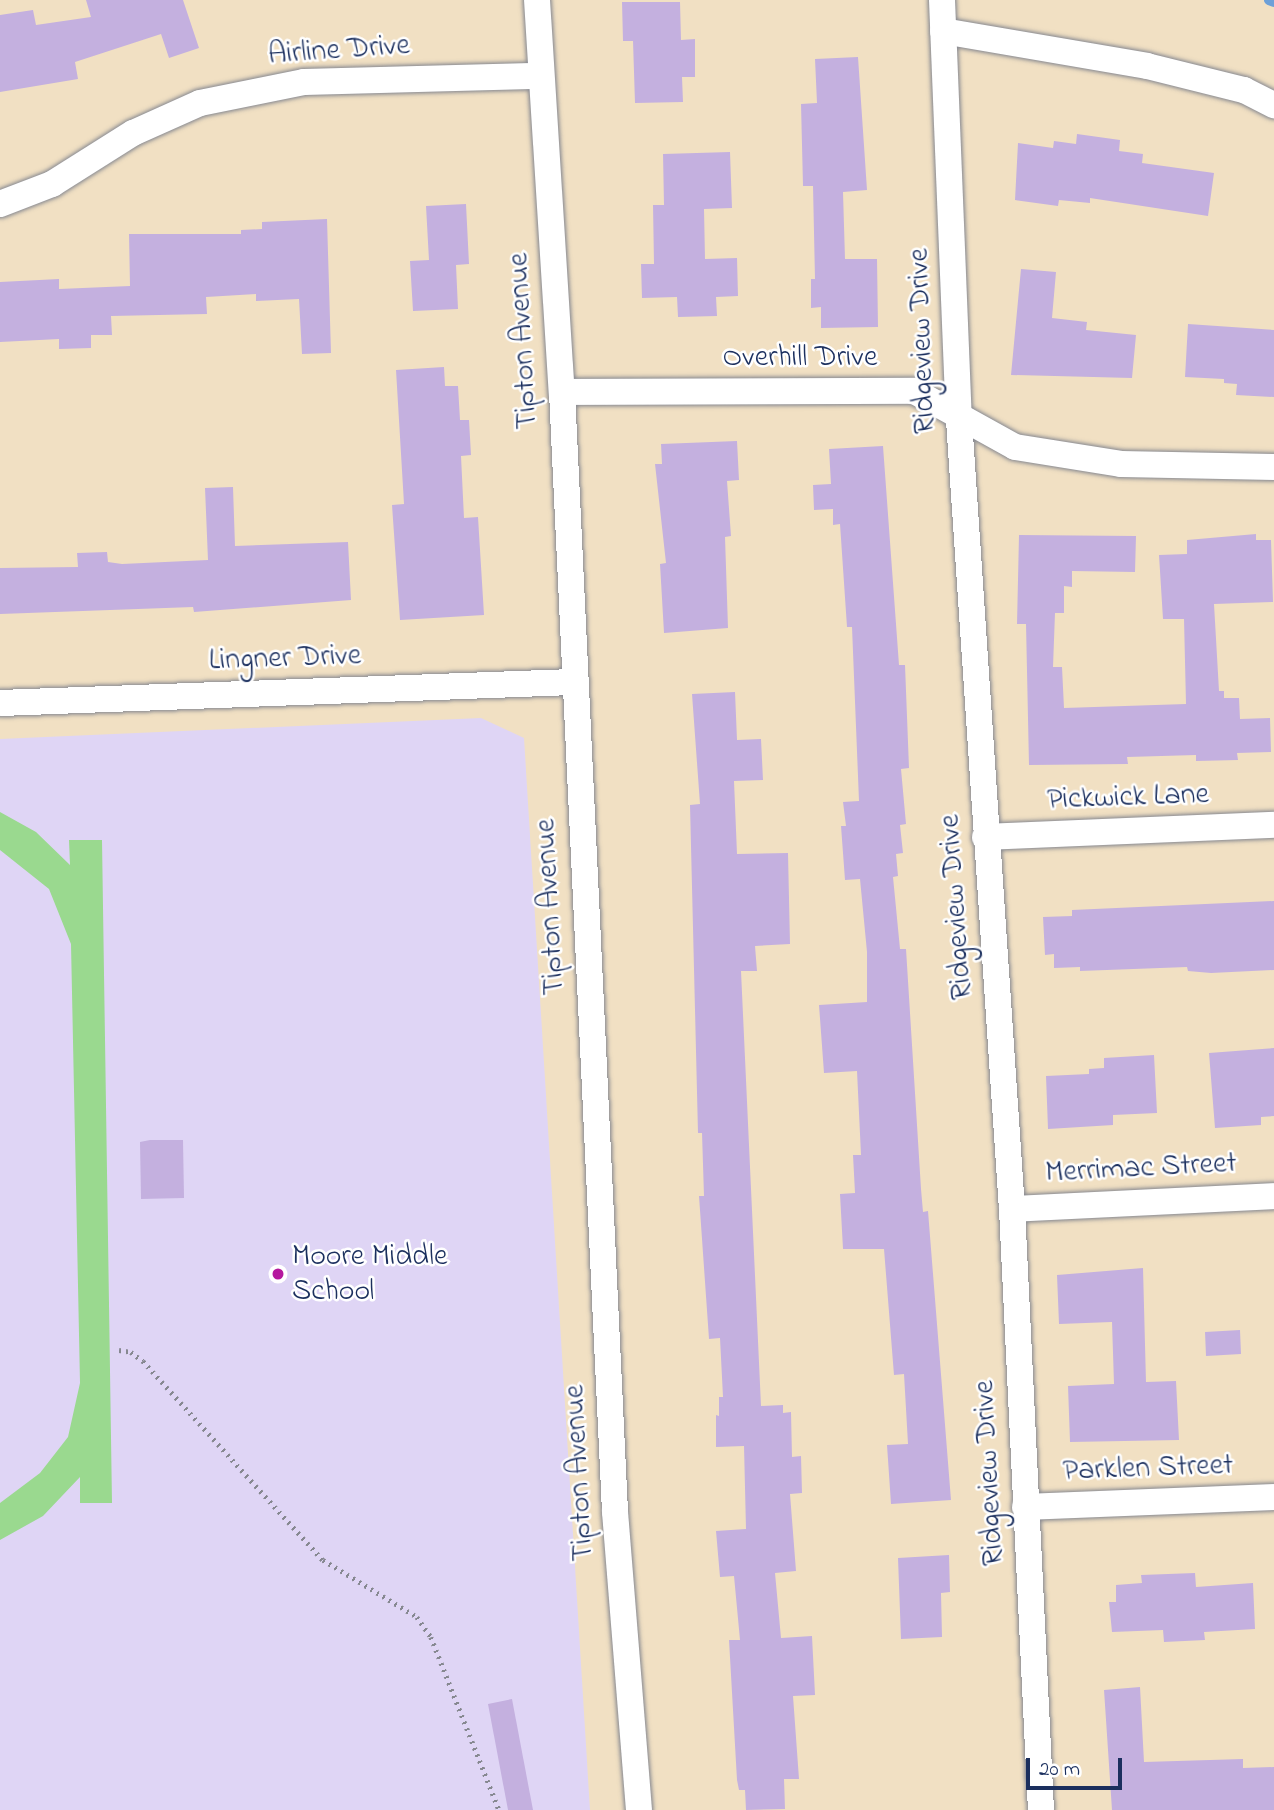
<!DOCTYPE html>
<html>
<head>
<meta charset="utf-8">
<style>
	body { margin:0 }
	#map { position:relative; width:1274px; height:1810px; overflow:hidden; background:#f1e0c3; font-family:"Indie Flower",sans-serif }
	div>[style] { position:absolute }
	.built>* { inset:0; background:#dfd5f5 }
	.green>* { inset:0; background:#9ad98f }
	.stream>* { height:10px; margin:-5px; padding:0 5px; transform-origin:5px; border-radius:5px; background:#6da0d8 }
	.building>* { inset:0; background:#c4b0df }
	.path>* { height:4.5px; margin-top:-2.25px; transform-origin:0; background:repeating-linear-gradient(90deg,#868890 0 2px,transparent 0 7px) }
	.roads { filter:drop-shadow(0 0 2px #868890) drop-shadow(0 0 2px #868890) }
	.minor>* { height:26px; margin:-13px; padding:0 13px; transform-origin:13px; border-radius:13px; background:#fff }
	.dots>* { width:19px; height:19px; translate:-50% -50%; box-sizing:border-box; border:4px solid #fff; border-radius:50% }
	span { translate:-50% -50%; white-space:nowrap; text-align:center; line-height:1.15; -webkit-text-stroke:5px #fff; paint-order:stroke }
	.street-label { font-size:30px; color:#1b2f5e }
	.poi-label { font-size:30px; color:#1b2f5e }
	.left { translate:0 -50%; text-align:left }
	.scale { position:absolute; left:1026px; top:1758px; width:96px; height:32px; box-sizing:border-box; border:4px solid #1b2f5e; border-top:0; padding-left:9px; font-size:21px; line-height:24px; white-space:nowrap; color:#1b2f5e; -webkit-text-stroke:5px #fff; paint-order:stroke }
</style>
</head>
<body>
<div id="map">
	<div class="built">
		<i style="clip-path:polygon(481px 718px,524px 738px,590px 1810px,0 1810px,0 739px)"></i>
	</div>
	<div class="green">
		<i style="clip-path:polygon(0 812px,36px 832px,70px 865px,69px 840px,102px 840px,112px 1503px,80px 1503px,80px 1477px,43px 1516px,0 1540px,0 1503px,40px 1473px,68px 1437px,80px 1383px,71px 944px,49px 889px,0 850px)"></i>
	</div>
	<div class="stream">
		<i style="left:1269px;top:0;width:5px;rotate:22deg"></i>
	</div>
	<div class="building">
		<i style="clip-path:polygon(86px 0,183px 0,199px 48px,169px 58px,161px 34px,75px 62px,78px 79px,0 92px,0 15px,33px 10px,36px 25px,91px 17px)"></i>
		<i style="clip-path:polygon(622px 2px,680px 2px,681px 40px,695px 39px,695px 77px,682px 77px,683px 102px,635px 103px,633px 41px,623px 41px)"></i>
		<i style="clip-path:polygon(858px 57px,867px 190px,843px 192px,845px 259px,877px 259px,878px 327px,821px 328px,821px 307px,811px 308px,811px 279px,815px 279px,813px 186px,803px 186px,801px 104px,817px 103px,815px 59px)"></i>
		<i style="clip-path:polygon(1077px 134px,1120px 140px,1119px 151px,1143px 154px,1142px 163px,1214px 173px,1208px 216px,1090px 198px,1090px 203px,1059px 200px,1058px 206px,1015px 200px,1018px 143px,1053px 148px,1054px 141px,1076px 144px)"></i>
		<i style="clip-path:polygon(730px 152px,732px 208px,704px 209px,705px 259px,737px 258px,738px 296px,716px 297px,717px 316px,678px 317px,677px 297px,642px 298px,641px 264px,654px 264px,653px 205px,664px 205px,663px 154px)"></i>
		<i style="clip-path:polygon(466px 204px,469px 264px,456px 265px,458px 309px,413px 311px,410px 261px,429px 260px,426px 206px)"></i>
		<i style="clip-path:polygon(327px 219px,331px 353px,302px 354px,299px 299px,256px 301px,256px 294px,206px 297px,207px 314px,111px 316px,112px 335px,91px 335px,91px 348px,59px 349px,59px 339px,0 342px,0 282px,59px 279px,59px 289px,130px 286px,129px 234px,241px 234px,241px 230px,262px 229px,262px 222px)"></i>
		<i style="clip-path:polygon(1021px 269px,1056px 272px,1052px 318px,1087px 322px,1086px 330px,1136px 335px,1132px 378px,1011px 375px)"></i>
		<i style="clip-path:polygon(1188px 324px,1274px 330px,1274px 397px,1236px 395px,1237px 384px,1224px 383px,1224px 379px,1185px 377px)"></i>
		<i style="clip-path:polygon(444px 367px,445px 386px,458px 386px,460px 420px,469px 420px,471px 455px,461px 456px,464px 518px,478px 517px,484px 615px,400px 620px,392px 505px,404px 504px,396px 370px)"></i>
		<i style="clip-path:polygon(737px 441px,739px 480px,727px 481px,731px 536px,725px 537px,728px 628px,664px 633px,660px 564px,666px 563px,655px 464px,662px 464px,661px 444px)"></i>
		<i style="clip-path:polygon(883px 446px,899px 665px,905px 665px,909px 768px,901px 769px,906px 824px,900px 825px,903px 853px,896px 854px,898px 876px,893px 877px,900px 949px,906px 949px,921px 1189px,923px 1212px,928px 1211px,951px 1500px,891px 1504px,887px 1445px,908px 1444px,904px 1374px,894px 1375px,884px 1249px,843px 1249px,840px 1194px,855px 1193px,853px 1155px,861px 1155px,857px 1071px,824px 1073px,819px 1005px,867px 1002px,867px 952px,860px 879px,845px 880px,841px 826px,846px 826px,843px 802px,859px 801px,852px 627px,847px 627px,840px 524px,833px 525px,833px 509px,814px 510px,813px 485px,831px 484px,829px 449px)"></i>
		<i style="clip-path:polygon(233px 487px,235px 546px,348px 542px,351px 600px,194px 612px,193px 607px,0 614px,0 568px,78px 567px,77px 553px,107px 552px,108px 562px,122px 564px,208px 560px,205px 488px)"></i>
		<i style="clip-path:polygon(1256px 534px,1256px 540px,1271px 540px,1273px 602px,1214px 604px,1219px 691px,1224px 691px,1224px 698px,1239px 698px,1240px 719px,1270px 718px,1271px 752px,1237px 753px,1238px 760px,1196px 761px,1196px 755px,1127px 757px,1128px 764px,1029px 765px,1026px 624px,1017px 624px,1019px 535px,1136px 536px,1135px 572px,1072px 571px,1072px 587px,1064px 586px,1064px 613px,1055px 613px,1053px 667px,1062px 667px,1064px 708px,1186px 704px,1184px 619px,1163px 619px,1159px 555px,1187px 554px,1187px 540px)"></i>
		<i style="clip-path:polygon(735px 692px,737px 740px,761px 739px,763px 780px,734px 781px,737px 854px,788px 853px,790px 944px,755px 946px,757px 971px,741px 971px,761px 1406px,783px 1405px,783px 1413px,791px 1412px,792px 1457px,801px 1456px,802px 1493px,790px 1494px,796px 1571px,775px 1573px,781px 1638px,812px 1636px,815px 1695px,793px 1696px,799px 1779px,784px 1779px,785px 1809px,746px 1810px,745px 1790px,739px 1790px,737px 1780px,729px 1640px,740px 1640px,734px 1576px,720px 1577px,716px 1531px,746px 1529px,744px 1446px,716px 1447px,716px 1415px,719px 1416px,719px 1397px,723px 1397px,720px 1338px,709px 1339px,699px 1196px,704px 1196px,702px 1133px,698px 1133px,690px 805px,700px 804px,692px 694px)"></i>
		<i style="clip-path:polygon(1274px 901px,1274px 970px,1211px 973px,1188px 971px,1187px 967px,1080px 971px,1080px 967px,1054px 968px,1054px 954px,1045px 955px,1043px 917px,1072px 916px,1072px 910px)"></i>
		<i style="clip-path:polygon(1274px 1048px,1274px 1116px,1261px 1117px,1261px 1125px,1215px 1128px,1209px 1053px)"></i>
		<i style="clip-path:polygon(1154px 1055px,1157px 1113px,1113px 1115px,1113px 1125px,1048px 1129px,1046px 1076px,1089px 1074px,1089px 1069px,1104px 1068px,1104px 1058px)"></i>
		<i style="clip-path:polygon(150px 1140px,183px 1140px,184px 1198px,141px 1199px,140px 1142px)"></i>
		<i style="clip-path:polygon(1143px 1268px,1146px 1382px,1176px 1381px,1179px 1440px,1070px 1442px,1068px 1386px,1114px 1384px,1112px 1322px,1059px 1324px,1057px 1275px)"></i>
		<i style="clip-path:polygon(1240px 1330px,1241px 1354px,1206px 1356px,1205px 1332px)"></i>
		<i style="clip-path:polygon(949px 1555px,950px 1592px,941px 1593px,942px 1637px,901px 1639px,898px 1558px)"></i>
		<i style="clip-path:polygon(1195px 1573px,1196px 1587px,1253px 1583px,1255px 1629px,1204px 1632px,1205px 1640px,1164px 1642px,1163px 1630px,1112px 1632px,1109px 1602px,1116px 1602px,1116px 1585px,1142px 1583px,1141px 1575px)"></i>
		<i style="clip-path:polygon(1140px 1687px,1144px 1762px,1243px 1759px,1243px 1768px,1274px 1767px,1274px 1810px,1112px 1810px,1104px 1690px)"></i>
		<i style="clip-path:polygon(512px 1699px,533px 1810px,508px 1810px,488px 1704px)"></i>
	</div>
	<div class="path">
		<i style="left:119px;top:1350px;width:12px;rotate:9deg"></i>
		<i style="left:131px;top:1352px;width:15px;rotate:37deg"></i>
		<i style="left:143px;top:1361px;width:268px;rotate:47.9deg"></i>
		<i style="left:323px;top:1560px;width:110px;rotate:31.2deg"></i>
		<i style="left:417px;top:1617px;width:24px;rotate:55deg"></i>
		<i style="left:431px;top:1637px;width:186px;rotate:68.5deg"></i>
	</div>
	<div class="roads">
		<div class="minor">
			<i style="left:537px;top:0;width:393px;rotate:86.4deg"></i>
			<i style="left:562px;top:392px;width:1121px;rotate:87.29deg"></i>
			<i style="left:615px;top:1512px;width:299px;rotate:85.4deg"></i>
			<i style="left:942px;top:0;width:420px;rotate:87.7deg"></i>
			<i style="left:959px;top:420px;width:791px;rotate:86.16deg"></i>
			<i style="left:1012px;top:1209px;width:602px;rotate:87.24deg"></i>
			<i style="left:943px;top:31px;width:207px;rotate:9.7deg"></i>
			<i style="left:1147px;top:66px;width:100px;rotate:13.9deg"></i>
			<i style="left:1244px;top:90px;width:34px;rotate:27deg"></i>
			<i style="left:0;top:204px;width:56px;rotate:-21deg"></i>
			<i style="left:52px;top:184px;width:96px;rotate:-32.2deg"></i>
			<i style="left:133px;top:133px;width:73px;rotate:-24.1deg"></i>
			<i style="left:200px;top:103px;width:106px;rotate:-11.4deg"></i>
			<i style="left:304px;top:82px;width:237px;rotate:-1.5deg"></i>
			<i style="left:562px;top:392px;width:352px;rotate:-0.2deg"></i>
			<i style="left:914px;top:391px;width:115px;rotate:29deg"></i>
			<i style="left:1015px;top:447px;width:107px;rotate:9.1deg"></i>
			<i style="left:1121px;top:464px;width:153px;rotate:1.1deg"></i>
			<i style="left:0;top:703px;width:573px;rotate:-2.1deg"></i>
			<i style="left:985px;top:837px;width:289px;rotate:-2.4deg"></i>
			<i style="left:1012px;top:1209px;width:262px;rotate:-2.8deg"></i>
			<i style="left:1025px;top:1507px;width:249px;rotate:-2.3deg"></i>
		</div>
	</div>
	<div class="dots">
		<i style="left:278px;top:1274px;background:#b5179e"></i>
	</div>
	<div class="street-label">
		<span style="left:339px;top:51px;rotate:-4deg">Airline Drive</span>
		<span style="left:524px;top:341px;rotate:-93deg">Tipton Avenue</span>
		<span style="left:923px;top:341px;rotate:-92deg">Ridgeview Drive</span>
		<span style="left:800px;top:358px">Overhill Drive</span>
		<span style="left:285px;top:659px;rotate:-2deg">Lingner Drive</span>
		<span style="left:1128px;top:798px;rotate:-2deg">Pickwick Lane</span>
		<span style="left:551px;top:907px;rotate:-93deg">Tipton Avenue</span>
		<span style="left:957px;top:907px;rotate:-94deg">Ridgeview Drive</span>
		<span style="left:1141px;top:1169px;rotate:-3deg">Merrimac Street</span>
		<span style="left:1148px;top:1469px;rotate:-2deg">Parklen Street</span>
		<span style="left:580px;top:1473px;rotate:-93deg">Tipton Avenue</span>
		<span style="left:990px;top:1473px;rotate:-93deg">Ridgeview Drive</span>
	</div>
	<div class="poi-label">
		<span class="left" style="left:292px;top:1274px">Moore Middle<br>School</span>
	</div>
	<div class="scale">20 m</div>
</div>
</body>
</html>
